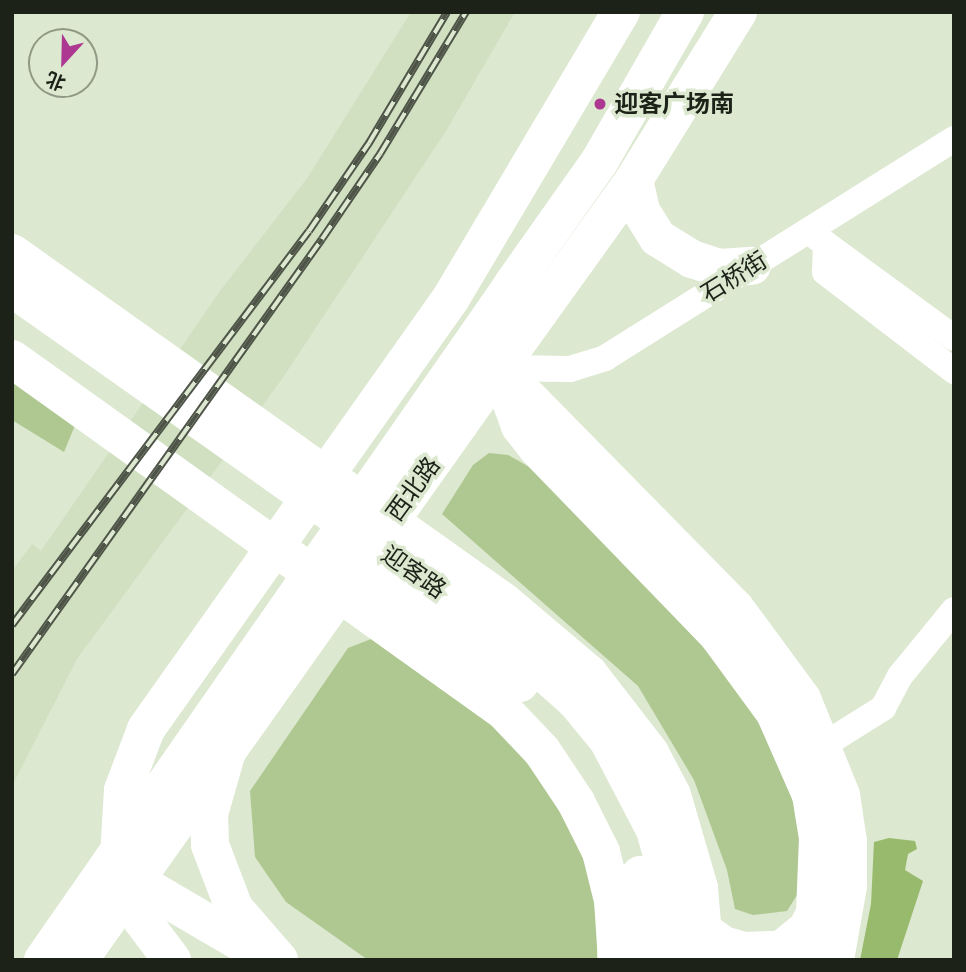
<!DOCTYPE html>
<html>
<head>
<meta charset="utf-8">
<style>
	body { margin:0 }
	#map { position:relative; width:966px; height:972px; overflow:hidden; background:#dce8cf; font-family:Inter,"Noto Sans SC",sans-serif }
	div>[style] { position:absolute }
	.built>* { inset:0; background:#d0e0c0 }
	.green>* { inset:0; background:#afc891 }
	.forest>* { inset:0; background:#98ba6c }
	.minor>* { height:26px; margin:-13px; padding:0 13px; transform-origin:13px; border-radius:13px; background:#fff }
	.primary>* { height:38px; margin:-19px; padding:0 19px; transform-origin:19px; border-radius:19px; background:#fff }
	.trunk>* { height:38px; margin:-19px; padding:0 19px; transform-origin:19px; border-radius:19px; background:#fff }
	.rail>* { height:8px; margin-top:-4px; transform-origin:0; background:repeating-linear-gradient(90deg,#dce8cf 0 16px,#4e5548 0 32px); box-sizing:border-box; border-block:2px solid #4e5548 }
	.dots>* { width:19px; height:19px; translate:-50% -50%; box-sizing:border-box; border:4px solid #dce8cf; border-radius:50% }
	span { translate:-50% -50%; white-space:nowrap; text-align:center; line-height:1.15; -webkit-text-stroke:7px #dce8cf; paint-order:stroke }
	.poi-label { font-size:24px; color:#1d2219; font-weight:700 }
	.left { translate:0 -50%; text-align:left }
	.street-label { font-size:24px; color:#1d2219 }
	.frame { position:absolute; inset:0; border:14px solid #1d2219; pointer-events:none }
	.north { position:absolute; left:28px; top:28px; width:70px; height:70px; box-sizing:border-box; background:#dce8cf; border:2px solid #909986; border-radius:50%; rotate:202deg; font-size:19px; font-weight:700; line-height:28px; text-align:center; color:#1d2219 }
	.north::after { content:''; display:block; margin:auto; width:24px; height:32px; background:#ac3891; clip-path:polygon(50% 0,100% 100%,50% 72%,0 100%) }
</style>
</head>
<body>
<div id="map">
	<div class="built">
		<i style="clip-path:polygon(411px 12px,515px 12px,446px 131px,282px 379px,77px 659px,12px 786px,12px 571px,32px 544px,41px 551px,220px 291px,308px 177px)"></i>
	</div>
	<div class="green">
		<i style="clip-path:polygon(12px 374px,78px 418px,64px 452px,12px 420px)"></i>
		<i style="clip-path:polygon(489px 453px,508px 455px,533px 469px,730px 675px,788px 756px,806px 840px,804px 884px,787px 911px,753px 915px,735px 909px,727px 870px,694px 780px,638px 686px,442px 514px,473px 465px)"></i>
		<i style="clip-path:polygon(384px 634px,516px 735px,582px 830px,597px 900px,597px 960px,368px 960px,286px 902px,255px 857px,250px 791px,348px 648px)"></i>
	</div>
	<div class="forest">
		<i style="clip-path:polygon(889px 838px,915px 841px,917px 849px,908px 854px,905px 870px,923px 881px,897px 960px,860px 960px,871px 904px,874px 842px)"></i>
	</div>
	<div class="minor">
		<i style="left:815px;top:236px;width:172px;rotate:36.3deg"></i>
		<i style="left:826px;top:244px;width:28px;rotate:92deg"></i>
		<i style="left:825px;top:272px;width:163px;rotate:37.5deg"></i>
		<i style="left:499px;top:368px;width:71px;rotate:0.8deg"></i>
		<i style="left:570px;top:369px;width:37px;rotate:-17deg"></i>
		<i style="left:605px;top:358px;width:412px;rotate:-32.1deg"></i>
		<i style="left:824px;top:745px;width:70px;rotate:-32.1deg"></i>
		<i style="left:883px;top:708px;width:36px;rotate:-62deg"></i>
		<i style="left:900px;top:676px;width:85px;rotate:-50.7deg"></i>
	</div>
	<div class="primary">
		<i style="left:112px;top:867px;width:184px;rotate:30.3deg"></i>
		<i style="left:43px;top:960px;width:821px;rotate:-55.17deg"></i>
		<i style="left:79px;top:960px;width:726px;rotate:-54.65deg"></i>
	</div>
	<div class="trunk">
		<i style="left:685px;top:12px;width:173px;rotate:119.8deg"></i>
		<i style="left:599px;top:162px;width:149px;rotate:125.2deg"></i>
		<i style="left:513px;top:284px;width:34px;rotate:109deg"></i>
		<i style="left:502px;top:316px;width:52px;rotate:93.3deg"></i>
		<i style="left:499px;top:368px;width:62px;rotate:70.1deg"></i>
		<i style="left:520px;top:426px;width:29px;rotate:52deg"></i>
		<i style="left:538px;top:449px;width:259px;rotate:45.9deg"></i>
		<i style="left:718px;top:635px;width:97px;rotate:53.8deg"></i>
		<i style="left:775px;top:713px;width:90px;rotate:66.3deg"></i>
		<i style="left:811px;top:795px;width:44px;rotate:80.8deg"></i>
		<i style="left:818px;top:838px;width:75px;rotate:92.3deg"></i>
		<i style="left:815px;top:913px;width:48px;rotate:100.8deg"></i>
		<i style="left:738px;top:12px;width:198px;rotate:121.8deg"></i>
		<i style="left:634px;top:180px;width:231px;rotate:125.7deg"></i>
		<i style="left:499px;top:368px;width:337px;rotate:45.5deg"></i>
		<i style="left:735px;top:608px;width:113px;rotate:53.6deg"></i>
		<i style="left:802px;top:699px;width:104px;rotate:67.9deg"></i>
		<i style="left:841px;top:795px;width:48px;rotate:81.5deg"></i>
		<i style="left:848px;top:842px;width:44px;rotate:90deg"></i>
		<i style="left:848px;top:886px;width:75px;rotate:100deg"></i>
		<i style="left:634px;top:180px;width:32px;rotate:77deg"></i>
		<i style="left:641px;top:211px;width:32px;rotate:58deg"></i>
		<i style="left:658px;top:238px;width:40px;rotate:32deg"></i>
		<i style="left:692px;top:259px;width:29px;rotate:18deg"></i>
		<i style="left:720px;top:268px;width:32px;rotate:-4deg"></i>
		<i style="left:12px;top:253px;width:603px;rotate:35.35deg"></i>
		<i style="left:504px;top:602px;width:111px;rotate:40.3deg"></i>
		<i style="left:589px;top:674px;width:100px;rotate:52.3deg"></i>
		<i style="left:650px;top:753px;width:47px;rotate:62.4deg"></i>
		<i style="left:672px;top:795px;width:97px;rotate:73.8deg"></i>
		<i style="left:699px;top:888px;width:72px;rotate:85.2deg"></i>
		<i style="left:12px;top:288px;width:583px;rotate:35.16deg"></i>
		<i style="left:489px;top:624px;width:115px;rotate:41.5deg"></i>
		<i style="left:575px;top:700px;width:52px;rotate:50.5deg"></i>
		<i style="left:608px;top:740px;width:102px;rotate:62.4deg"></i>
		<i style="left:655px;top:830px;width:41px;rotate:74.2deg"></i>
		<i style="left:666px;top:869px;width:91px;rotate:84.4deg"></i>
		<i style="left:12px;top:359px;width:605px;rotate:35.58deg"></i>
		<i style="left:504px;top:711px;width:55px;rotate:46.5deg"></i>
		<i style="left:542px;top:751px;width:61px;rotate:56.3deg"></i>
		<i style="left:576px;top:802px;width:56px;rotate:63.4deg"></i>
		<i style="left:601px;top:852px;width:49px;rotate:76deg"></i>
		<i style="left:613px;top:900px;width:60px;rotate:86.2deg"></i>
		<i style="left:374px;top:576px;width:181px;rotate:36.2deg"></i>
		<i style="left:229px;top:744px;width:73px;rotate:105.9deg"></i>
		<i style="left:209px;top:814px;width:31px;rotate:88deg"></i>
		<i style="left:210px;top:845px;width:67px;rotate:69.1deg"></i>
		<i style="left:234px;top:908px;width:69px;rotate:49.1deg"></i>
		<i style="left:640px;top:875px;width:85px;rotate:86.6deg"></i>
		<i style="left:704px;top:931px;width:24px;rotate:36deg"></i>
		<i style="left:723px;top:945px;width:22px;rotate:16deg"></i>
		<i style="left:744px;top:951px;width:37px;rotate:-2deg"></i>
		<i style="left:781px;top:950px;width:33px;rotate:-39deg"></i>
		<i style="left:807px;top:929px;width:18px;rotate:-63deg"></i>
		<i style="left:172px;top:960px;width:50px;rotate:-126.9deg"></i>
		<i style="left:142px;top:920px;width:67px;rotate:-110.1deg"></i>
		<i style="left:119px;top:857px;width:67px;rotate:-86.6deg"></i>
		<i style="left:123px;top:790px;width:65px;rotate:-69.3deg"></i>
		<i style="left:146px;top:729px;width:528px;rotate:-54.71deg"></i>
		<i style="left:451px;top:298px;width:333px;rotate:-59.3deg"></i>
	</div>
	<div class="rail">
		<i style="left:12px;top:625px;width:493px;rotate:-53deg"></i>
		<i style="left:309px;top:231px;width:107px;rotate:-55.7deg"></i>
		<i style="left:369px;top:143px;width:152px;rotate:-59.2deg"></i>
		<i style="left:12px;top:674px;width:534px;rotate:-54.52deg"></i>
		<i style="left:322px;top:239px;width:103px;rotate:-55.7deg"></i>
		<i style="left:380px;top:154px;width:166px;rotate:-58.8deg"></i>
	</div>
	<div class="dots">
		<i style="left:600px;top:104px;background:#ac3891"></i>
	</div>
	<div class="poi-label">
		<span class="left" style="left:614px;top:104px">迎客广场南</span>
	</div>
	<div class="street-label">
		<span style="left:734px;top:277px;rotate:-32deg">石桥街</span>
		<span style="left:413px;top:489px;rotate:-54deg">西北路</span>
		<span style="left:414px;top:572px;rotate:35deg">迎客路</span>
	</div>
	<div class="frame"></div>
	<div class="north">北</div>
</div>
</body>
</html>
